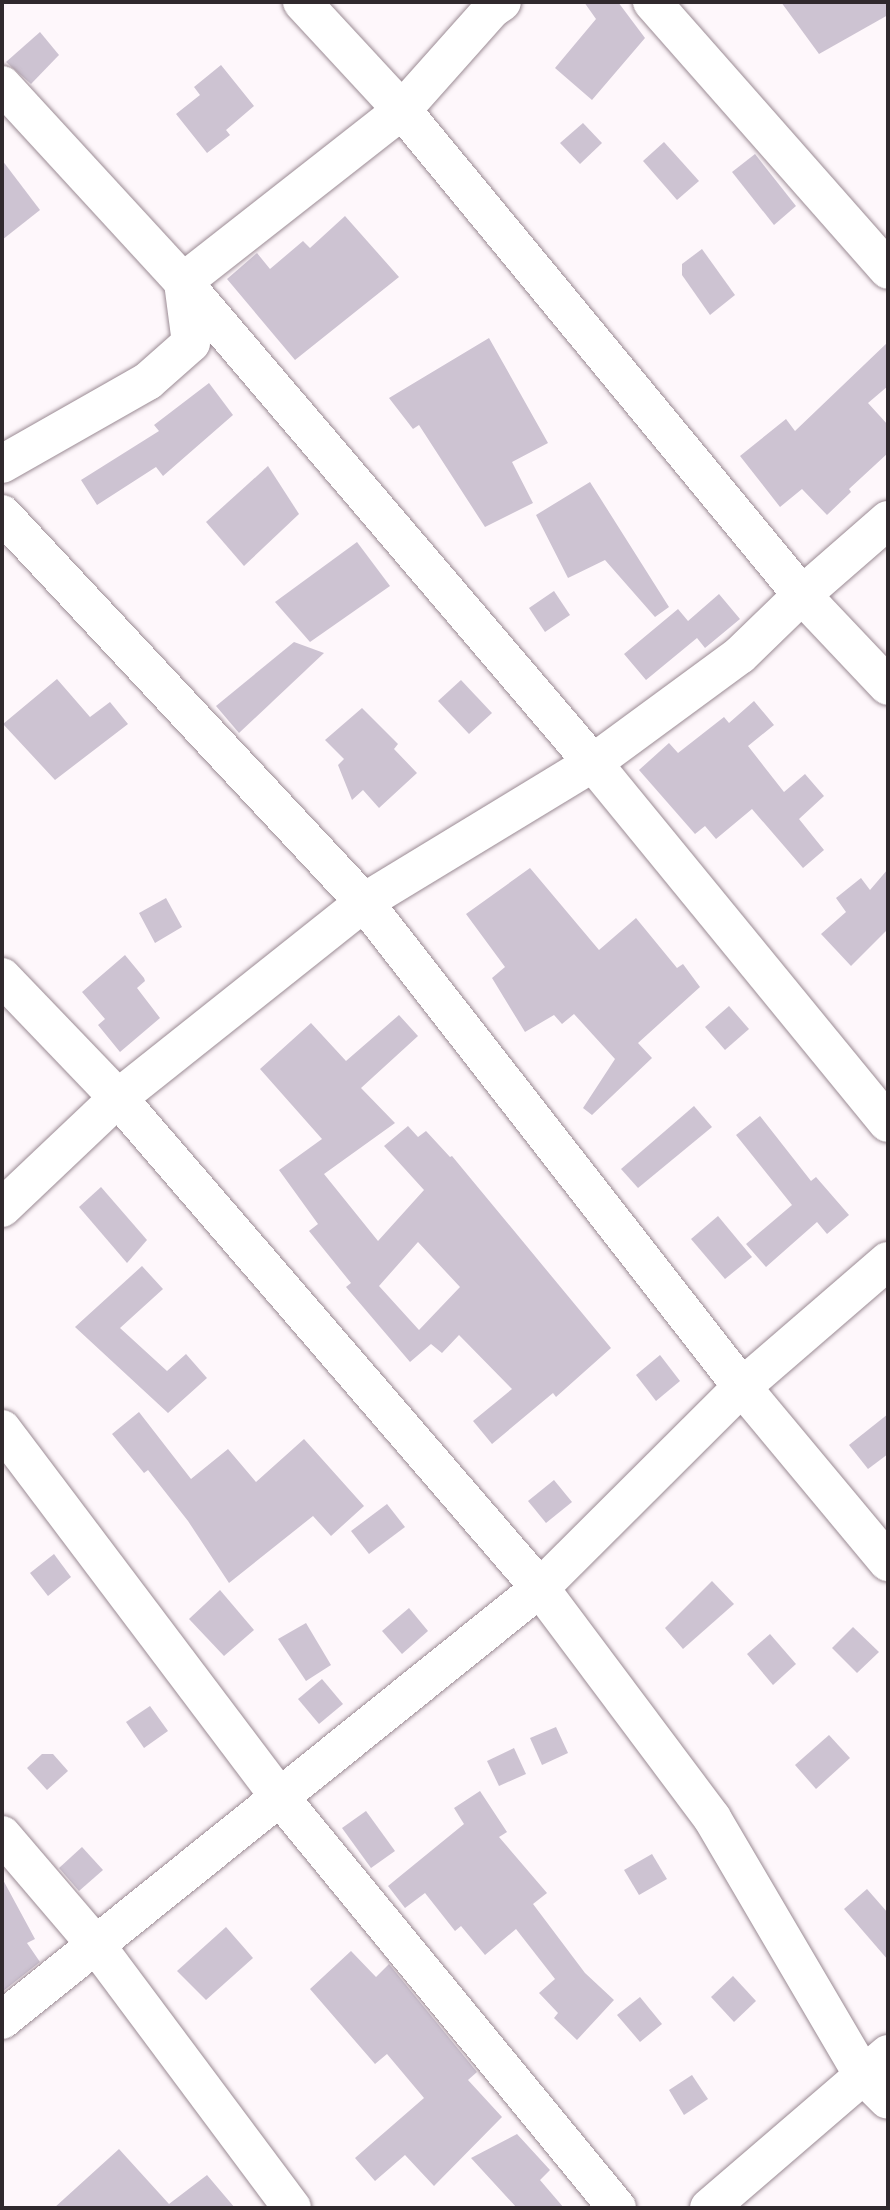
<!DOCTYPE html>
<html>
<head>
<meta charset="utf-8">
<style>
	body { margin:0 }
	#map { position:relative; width:890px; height:2210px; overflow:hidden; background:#fef7fb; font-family:"Fira Sans Condensed",sans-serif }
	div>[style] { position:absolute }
	.building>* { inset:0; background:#cdc3d2 }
	.roads { filter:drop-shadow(0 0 2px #9b8b94) drop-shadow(0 0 2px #9b8b94) }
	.minor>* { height:38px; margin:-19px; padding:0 19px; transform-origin:19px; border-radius:19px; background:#fff }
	span { translate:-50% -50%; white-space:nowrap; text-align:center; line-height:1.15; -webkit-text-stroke:6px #fff; paint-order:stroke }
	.frame { position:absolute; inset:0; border:4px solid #30292d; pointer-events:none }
</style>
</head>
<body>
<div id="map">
	<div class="building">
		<i style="clip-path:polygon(584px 2px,618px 2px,645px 38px,592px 100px,555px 68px,596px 19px)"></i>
		<i style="clip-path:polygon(781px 2px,888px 2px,888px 15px,819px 54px)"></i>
		<i style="clip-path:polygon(40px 32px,59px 55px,31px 84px,6px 62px)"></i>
		<i style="clip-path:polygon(221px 65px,254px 106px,226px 130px,230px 135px,207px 153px,176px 114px,200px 95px,194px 87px)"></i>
		<i style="clip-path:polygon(583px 123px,602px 143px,580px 164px,560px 143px)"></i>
		<i style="clip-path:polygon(664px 142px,699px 181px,677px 200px,643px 161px)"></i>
		<i style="clip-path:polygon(755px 154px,796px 206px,774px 225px,732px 172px)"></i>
		<i style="clip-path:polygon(2px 160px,40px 210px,2px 240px)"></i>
		<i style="clip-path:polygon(345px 216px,399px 277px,295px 360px,227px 279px,257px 253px,270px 269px,303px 241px,310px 248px)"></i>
		<i style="clip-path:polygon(702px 249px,735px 295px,710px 315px,682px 275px,682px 264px)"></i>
		<i style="clip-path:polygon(489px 338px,548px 443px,512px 462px,533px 503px,485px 527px,419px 425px,413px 429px,389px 398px)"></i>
		<i style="clip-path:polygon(888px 342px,888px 386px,868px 403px,888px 425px,888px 453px,849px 489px,851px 492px,827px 515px,802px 489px,780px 507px,740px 456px,786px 419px,795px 431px)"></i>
		<i style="clip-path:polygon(209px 383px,233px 415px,163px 476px,156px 467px,97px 505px,81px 480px,159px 431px,154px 425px)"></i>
		<i style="clip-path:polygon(268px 466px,299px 514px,244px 566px,206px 522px)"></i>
		<i style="clip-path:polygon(590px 482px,669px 607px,655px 617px,605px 560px,568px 578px,536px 515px)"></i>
		<i style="clip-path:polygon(357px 542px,390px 586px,310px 642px,275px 602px)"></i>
		<i style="clip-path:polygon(554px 591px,570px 615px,545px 632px,529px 608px)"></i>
		<i style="clip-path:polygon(719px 594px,740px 619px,705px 648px,697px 638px,646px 680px,624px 654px,678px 609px,688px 621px)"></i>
		<i style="clip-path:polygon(294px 642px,324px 653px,239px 733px,216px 706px)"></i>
		<i style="clip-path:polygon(57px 679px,90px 717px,110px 702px,128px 724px,55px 780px,3px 724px)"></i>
		<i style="clip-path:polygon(461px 680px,492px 713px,469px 734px,438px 701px)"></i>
		<i style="clip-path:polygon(754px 701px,774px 725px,748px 746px,784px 792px,805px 774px,824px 796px,799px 819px,824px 850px,803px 868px,752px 809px,716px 839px,705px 826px,695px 834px,639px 770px,669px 743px,678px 753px,724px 717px,729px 723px)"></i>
		<i style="clip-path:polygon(362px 708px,398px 744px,394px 749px,417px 773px,379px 808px,363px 790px,352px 800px,338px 765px,344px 759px,325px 740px)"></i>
		<i style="clip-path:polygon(530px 868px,599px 950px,636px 918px,677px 968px,683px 964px,700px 987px,638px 1043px,652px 1058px,592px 1115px,583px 1108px,615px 1059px,574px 1014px,562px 1024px,554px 1015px,525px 1032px,492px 978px,505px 967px,466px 914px)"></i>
		<i style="clip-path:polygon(888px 869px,888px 929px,851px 966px,821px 934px,846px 912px,836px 898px,861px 878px,870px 890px)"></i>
		<i style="clip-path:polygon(166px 898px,182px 927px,155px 943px,139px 913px)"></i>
		<i style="clip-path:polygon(125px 955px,144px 978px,145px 981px,137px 988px,160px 1018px,120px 1052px,98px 1025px,105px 1019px,82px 992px)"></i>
		<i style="clip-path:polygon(729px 1006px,749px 1029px,725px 1050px,705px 1027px)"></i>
		<i style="clip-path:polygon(evenodd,399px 1015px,418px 1036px,361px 1088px,395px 1123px,324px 1174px,378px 1241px,424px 1190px,384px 1146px,408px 1126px,418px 1137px,426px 1131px,450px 1157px,452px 1156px,611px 1348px,556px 1397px,553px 1393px,492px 1444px,473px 1421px,512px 1389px,459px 1335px,442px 1353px,431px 1344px,410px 1362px,346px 1287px,351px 1283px,309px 1231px,318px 1224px,279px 1170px,322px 1139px,260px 1069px,311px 1023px,346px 1061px,399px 1015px,418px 1242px,460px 1287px,419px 1330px,379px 1286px,418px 1242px)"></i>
		<i style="clip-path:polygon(694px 1106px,712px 1127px,638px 1188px,621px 1169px)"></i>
		<i style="clip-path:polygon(760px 1116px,811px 1181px,816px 1177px,849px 1215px,827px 1234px,817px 1222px,766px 1267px,746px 1244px,792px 1205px,736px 1135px)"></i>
		<i style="clip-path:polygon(101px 1187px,147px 1240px,127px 1263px,79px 1207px)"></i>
		<i style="clip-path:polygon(718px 1216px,752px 1257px,725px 1279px,691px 1239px)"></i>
		<i style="clip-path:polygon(142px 1266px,163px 1289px,120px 1328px,167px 1371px,186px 1354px,207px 1378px,168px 1413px,75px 1327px)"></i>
		<i style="clip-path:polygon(660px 1355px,680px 1381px,656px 1401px,636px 1375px)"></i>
		<i style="clip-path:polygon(139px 1412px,191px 1479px,228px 1449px,256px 1482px,304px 1439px,364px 1506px,331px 1536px,313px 1516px,229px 1583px,188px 1521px,148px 1470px,144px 1473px,112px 1434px)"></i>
		<i style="clip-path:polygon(888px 1414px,888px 1454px,868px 1469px,849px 1445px)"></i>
		<i style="clip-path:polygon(554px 1480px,572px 1502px,546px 1523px,528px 1501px)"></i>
		<i style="clip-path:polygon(387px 1504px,405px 1527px,369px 1554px,351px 1531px)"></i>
		<i style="clip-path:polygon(54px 1554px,71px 1577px,48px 1596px,30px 1573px)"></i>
		<i style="clip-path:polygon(712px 1581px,734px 1604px,683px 1649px,665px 1628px)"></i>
		<i style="clip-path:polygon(220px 1590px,254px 1630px,224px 1656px,189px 1619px)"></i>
		<i style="clip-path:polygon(409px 1608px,428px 1631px,402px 1654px,382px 1631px)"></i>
		<i style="clip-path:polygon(306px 1623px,331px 1665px,306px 1681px,278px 1639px)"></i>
		<i style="clip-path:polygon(853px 1627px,879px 1652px,857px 1673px,832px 1648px)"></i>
		<i style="clip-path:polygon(770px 1634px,796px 1664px,773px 1685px,747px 1654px)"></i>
		<i style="clip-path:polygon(322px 1679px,343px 1704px,319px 1724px,298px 1699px)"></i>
		<i style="clip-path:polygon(150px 1706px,168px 1731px,144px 1748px,126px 1722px)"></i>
		<i style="clip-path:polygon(556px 1727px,568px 1753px,542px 1765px,530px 1738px)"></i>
		<i style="clip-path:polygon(829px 1735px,850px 1758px,816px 1789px,795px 1765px)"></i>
		<i style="clip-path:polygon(514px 1748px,526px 1774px,499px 1786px,487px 1761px)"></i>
		<i style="clip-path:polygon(42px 1754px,53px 1754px,68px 1771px,47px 1790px,27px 1768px)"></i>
		<i style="clip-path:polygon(480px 1791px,507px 1832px,499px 1837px,547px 1893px,533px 1904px,585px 1973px,614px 2000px,577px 2040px,554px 2018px,558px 2013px,539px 1993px,555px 1979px,516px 1929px,485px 1955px,461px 1926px,455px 1931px,425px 1893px,405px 1908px,388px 1886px,464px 1824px,454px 1808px)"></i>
		<i style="clip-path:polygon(366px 1811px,395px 1851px,371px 1868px,342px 1828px)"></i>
		<i style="clip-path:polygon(82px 1847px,103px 1870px,79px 1891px,59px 1868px)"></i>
		<i style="clip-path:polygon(652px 1854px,667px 1879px,639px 1895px,624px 1870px)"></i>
		<i style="clip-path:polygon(2px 1878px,35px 1939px,27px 1943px,40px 1962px,2px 1992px)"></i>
		<i style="clip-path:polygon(867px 1889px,888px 1913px,888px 1960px,844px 1909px)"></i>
		<i style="clip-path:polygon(226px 1927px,253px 1958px,206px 2000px,177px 1971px)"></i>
		<i style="clip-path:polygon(351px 1951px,376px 1977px,389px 1964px,477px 2072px,468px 2080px,502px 2117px,434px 2186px,405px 2155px,375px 2181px,355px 2158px,424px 2098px,387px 2054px,375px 2064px,310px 1989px)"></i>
		<i style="clip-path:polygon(733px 1976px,756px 2001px,734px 2022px,711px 1997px)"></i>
		<i style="clip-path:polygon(640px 1997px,662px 2024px,640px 2042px,617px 2015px)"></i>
		<i style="clip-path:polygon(692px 2075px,708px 2099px,684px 2115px,669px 2090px)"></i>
		<i style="clip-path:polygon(517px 2134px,550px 2170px,540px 2180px,564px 2208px,517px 2208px,471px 2158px)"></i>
		<i style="clip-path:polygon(119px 2149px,169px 2204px,207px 2175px,235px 2208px,54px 2208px)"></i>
	</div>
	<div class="roads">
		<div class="minor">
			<i style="left:302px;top:2px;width:147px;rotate:47.2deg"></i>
			<i style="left:402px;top:110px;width:629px;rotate:50.49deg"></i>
			<i style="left:802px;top:595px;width:125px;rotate:46.6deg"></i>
			<i style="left:652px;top:2px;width:357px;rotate:48.6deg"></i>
			<i style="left:2px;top:85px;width:268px;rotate:47.4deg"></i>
			<i style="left:183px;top:282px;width:632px;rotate:49.56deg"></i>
			<i style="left:593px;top:763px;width:465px;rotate:50.7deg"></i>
			<i style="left:2px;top:464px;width:168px;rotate:-29.6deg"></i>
			<i style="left:148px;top:381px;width:57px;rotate:-41.5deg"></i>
			<i style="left:191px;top:343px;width:62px;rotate:-97.5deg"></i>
			<i style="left:183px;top:282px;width:278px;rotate:-38.1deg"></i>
			<i style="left:402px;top:110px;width:135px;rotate:-48.3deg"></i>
			<i style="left:492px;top:9px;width:12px;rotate:-35deg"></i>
			<i style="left:2px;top:514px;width:531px;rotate:46.99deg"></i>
			<i style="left:364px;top:902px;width:615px;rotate:52.07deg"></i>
			<i style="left:742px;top:1387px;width:228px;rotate:50.2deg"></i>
			<i style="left:2px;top:977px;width:168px;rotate:46.2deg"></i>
			<i style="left:118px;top:1098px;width:647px;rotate:49.26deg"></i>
			<i style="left:540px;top:1588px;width:287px;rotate:53.2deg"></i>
			<i style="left:712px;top:1818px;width:298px;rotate:59.6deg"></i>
			<i style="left:863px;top:2075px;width:35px;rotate:45deg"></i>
			<i style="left:2px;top:1208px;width:160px;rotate:-43.5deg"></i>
			<i style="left:118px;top:1098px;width:315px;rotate:-38.5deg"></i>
			<i style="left:364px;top:902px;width:268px;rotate:-31.3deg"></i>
			<i style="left:593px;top:763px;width:182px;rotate:-36.3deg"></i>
			<i style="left:740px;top:655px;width:86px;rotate:-44.1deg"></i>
			<i style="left:802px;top:595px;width:114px;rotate:-41.1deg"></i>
			<i style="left:2px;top:1429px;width:460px;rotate:53deg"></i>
			<i style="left:279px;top:1796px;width:533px;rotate:50.63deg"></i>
			<i style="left:2px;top:1835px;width:145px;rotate:49.5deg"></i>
			<i style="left:96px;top:1945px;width:328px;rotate:53.3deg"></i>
			<i style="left:2px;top:2020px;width:690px;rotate:-38.76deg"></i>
			<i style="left:540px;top:1588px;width:285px;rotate:-44.9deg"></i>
			<i style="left:742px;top:1387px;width:193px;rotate:-40.8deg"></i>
			<i style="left:709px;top:2208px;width:236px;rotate:-40.7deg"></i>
		</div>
	</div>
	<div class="frame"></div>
</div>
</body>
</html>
